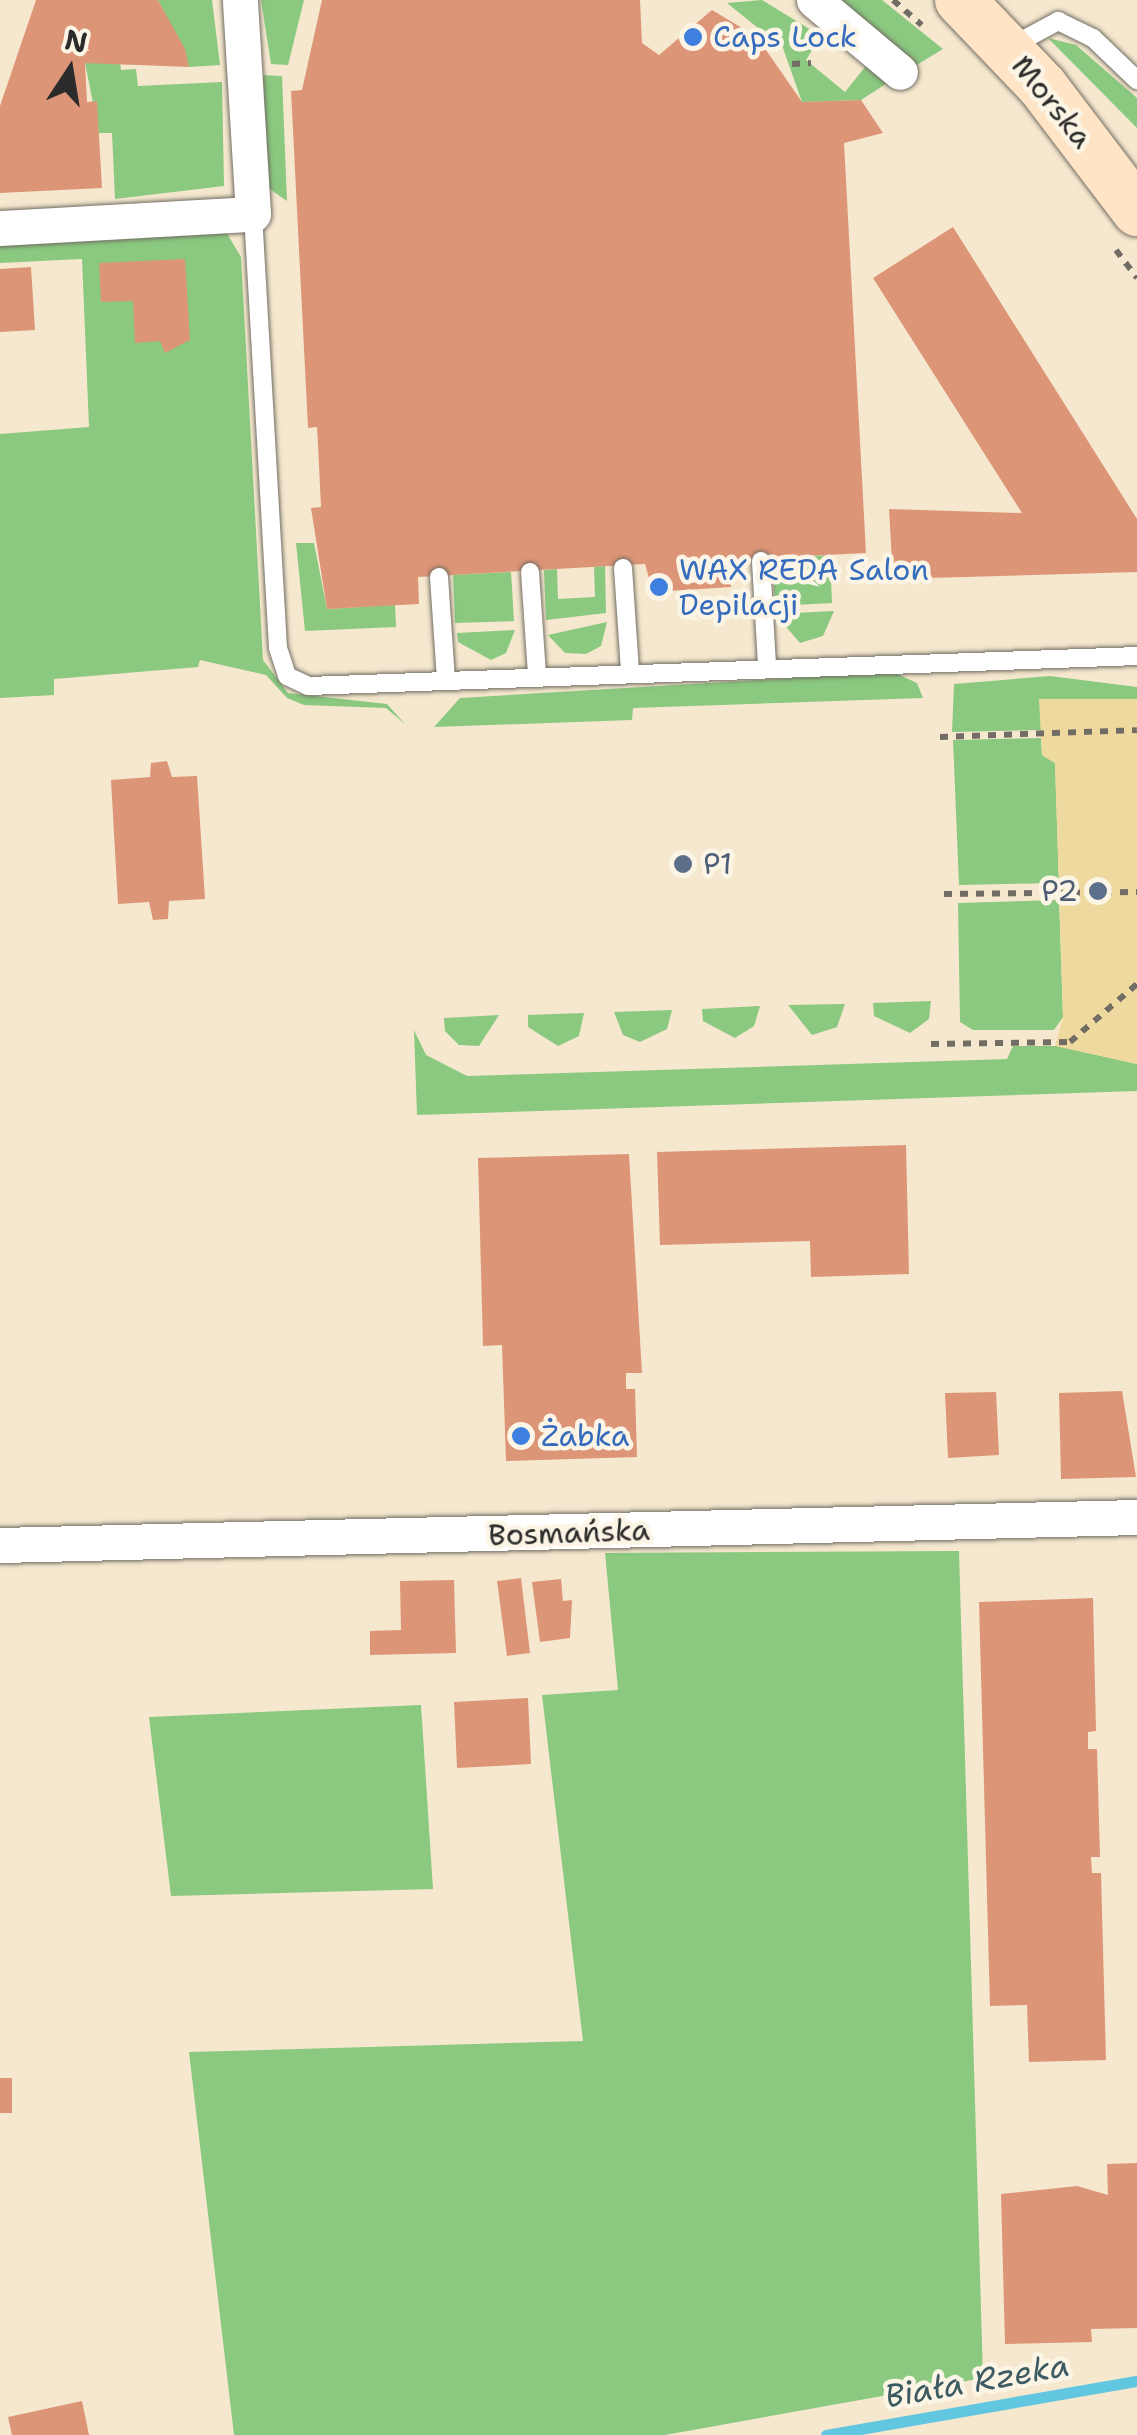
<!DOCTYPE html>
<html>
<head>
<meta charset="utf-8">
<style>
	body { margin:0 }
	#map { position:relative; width:1137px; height:2435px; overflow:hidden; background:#f5e8ce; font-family:"Shantell Sans",sans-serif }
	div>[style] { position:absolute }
	.green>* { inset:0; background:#8ac97f }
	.sand>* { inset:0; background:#eeda9e }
	.stream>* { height:11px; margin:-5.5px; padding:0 5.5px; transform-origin:5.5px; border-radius:5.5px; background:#61c6df }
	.building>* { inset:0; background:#dd9577 }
	.path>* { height:6px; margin-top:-3px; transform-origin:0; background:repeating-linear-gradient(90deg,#726d64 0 8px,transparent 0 16px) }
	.roads { filter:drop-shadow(0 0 2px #726d64) drop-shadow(0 0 2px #726d64) }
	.service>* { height:18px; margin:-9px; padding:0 9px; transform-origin:9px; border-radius:9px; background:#fff }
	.minor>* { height:35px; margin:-17.5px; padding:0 17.5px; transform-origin:17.5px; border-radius:17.5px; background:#fff }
	.secondary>* { height:50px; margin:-25px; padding:0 25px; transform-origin:25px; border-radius:25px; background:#ffe4c6 }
	.dots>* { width:28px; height:28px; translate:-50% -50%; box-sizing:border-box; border:5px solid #fcf5e5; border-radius:50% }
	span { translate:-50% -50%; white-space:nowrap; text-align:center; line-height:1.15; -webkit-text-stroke:9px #fcf5e5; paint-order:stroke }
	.shop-label { font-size:30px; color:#366cbe }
	.left { translate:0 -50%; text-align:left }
	.street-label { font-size:30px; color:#2b2b2b }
	.service-label { font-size:30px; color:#4e5e75 }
	.right { translate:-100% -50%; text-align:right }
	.water-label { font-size:32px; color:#3b5a61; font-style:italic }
	.north { position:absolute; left:20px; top:20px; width:100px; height:100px; -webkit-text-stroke:8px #fcf5e5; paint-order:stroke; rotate:12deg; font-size:28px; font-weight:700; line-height:40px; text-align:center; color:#2b2b2b }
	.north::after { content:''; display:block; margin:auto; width:35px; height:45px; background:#2b2b2b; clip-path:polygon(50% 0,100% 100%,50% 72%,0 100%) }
</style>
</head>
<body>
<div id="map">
	<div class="green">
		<i style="clip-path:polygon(158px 0,212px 0,220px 65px,189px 67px)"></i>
		<i style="clip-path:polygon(261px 0,304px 0,288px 65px,271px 64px)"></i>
		<i style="clip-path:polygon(762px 0,821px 36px,806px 60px,845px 92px,869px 62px,889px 82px,861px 100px,802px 102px,783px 48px,727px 3px)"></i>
		<i style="clip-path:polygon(826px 0,882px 0,943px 49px,910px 69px)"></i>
		<i style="clip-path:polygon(1048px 38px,1076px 45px,1137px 98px,1137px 128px)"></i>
		<i style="clip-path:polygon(120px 61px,121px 70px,136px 69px,138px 86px,222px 82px,224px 186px,115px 199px,112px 133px,99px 133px,85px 63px)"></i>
		<i style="clip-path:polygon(261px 75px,282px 76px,287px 201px,264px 185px)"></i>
		<i style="clip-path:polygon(226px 232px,241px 257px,263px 660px,288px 693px,387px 704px,405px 724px,386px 708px,304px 705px,287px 698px,266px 675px,200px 660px,198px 667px,54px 679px,54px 695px,0 698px,0 434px,89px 427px,82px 259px,0 263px,0 239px)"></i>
		<i style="clip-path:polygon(296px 543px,314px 543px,327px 609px,395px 605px,396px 627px,305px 631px)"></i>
		<i style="clip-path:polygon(830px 555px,832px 603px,775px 606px,772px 558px)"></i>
		<i style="clip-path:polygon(605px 566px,606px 613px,546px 620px,544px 570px,557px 569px,558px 599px,595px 597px,594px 567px)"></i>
		<i style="clip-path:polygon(511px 572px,514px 621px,455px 623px,453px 575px)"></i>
		<i style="clip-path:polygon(834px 611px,823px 636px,800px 643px,775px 614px)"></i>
		<i style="clip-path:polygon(607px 622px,601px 646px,586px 654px,565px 653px,548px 635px)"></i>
		<i style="clip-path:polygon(515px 630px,506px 653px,491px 660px,458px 642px,457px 633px)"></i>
		<i style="clip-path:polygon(893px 672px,917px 683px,923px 698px,633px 708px,632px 720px,434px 727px,460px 698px)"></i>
		<i style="clip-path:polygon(1050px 676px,1137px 687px,1137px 699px,1040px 699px,1041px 730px,952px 732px,954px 684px)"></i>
		<i style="clip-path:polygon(1041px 738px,1042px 755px,1055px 763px,1059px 883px,959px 885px,953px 740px)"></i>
		<i style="clip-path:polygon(1059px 900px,1063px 1017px,1054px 1030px,973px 1030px,960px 1022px,958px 903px)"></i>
		<i style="clip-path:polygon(931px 1001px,929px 1019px,910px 1033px,874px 1016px,873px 1003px)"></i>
		<i style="clip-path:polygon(845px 1004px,837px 1027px,812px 1035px,788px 1005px)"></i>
		<i style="clip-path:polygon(760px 1006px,754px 1026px,735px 1038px,703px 1021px,702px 1009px)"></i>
		<i style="clip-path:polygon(672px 1010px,667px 1029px,640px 1042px,623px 1035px,614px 1012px)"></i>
		<i style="clip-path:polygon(584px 1013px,579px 1036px,558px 1046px,528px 1027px,528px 1015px)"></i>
		<i style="clip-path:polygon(499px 1015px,479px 1046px,459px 1045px,445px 1031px,444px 1018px)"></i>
		<i style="clip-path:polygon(414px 1030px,426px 1055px,467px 1076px,1007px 1059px,1013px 1046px,1057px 1046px,1137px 1064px,1137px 1091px,417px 1115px)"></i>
		<i style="clip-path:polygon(959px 1551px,983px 2378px,665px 2435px,234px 2435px,189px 2052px,583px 2041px,542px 1695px,618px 1690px,605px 1553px)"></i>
		<i style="clip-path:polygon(421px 1705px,433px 1889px,171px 1896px,149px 1717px)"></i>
	</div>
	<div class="sand">
		<i style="clip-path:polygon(1039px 699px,1137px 699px,1137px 1064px,1055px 1046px,1063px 1017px,1055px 763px,1042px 755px)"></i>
	</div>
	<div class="stream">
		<i style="left:826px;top:2435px;width:316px;rotate:-9.9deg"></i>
	</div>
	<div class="building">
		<i style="clip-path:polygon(36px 0,158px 0,185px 49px,189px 67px,85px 63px,87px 102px,97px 101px,102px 188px,0 193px,0 106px)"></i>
		<i style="clip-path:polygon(322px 0,640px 0,642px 43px,659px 55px,712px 10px,757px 37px,802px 102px,861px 100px,883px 133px,844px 143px,866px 553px,730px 560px,731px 587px,653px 592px,645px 564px,418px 577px,419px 604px,327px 609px,311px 508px,321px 507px,318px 445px,317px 427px,308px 428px,291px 91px,302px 90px)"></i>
		<i style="clip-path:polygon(953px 227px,1137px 519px,1137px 572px,893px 579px,889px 509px,1022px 513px,873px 278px)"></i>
		<i style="clip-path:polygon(185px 259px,190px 340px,165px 353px,160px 341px,135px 343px,133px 301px,101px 302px,99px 263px)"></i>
		<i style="clip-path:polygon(31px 267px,35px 330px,0 332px,0 269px)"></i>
		<i style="clip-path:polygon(167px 761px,172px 777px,197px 776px,205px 899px,169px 901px,168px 919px,153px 920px,149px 902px,118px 904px,111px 780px,150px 777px,151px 763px)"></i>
		<i style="clip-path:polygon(906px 1145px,909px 1274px,811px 1277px,810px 1241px,660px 1245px,657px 1152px)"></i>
		<i style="clip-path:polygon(629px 1154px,642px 1373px,626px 1373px,626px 1389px,635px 1389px,637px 1457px,506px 1461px,502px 1345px,483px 1346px,478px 1158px)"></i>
		<i style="clip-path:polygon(1122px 1391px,1136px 1477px,1061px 1479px,1059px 1393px)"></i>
		<i style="clip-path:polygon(996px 1392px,999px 1455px,948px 1458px,945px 1393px)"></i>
		<i style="clip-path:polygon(521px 1578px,530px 1653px,507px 1656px,497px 1581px)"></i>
		<i style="clip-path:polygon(561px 1579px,563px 1601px,572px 1600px,570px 1638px,540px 1642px,532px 1582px)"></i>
		<i style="clip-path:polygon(454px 1580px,456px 1653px,370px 1655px,370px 1631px,401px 1630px,400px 1581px)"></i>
		<i style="clip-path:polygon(1093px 1598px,1096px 1731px,1088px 1732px,1088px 1749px,1097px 1749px,1100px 1857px,1091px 1857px,1092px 1873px,1101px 1873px,1106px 2060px,1029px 2062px,1027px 2005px,990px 2006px,979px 1602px)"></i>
		<i style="clip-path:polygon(528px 1698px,531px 1764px,457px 1768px,454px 1702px)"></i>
		<i style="clip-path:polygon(0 2078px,12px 2078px,12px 2113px,0 2113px)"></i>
		<i style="clip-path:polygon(1137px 2163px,1137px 2328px,1091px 2329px,1092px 2342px,1005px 2344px,1001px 2194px,1077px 2186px,1108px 2195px,1107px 2164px)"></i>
		<i style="clip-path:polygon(82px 2401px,89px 2435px,12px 2435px,8px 2417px)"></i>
	</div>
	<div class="path">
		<i style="left:893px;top:0;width:38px;rotate:41deg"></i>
		<i style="left:792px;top:64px;width:19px;rotate:-3deg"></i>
		<i style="left:1116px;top:250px;width:35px;rotate:53deg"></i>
		<i style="left:940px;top:737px;width:197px;rotate:-2deg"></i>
		<i style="left:944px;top:894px;width:193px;rotate:-0.6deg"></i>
		<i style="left:931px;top:1044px;width:139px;rotate:-0.8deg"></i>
		<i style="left:1070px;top:1042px;width:89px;rotate:-40.9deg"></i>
	</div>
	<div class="roads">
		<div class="service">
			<i style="left:1010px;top:47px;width:55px;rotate:-28.4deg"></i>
			<i style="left:1058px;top:21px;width:39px;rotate:26deg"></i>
			<i style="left:1093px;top:38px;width:61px;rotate:43.7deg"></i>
			<i style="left:253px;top:214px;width:435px;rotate:86.7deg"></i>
			<i style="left:278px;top:648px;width:29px;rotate:72deg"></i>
			<i style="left:287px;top:676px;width:23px;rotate:25deg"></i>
			<i style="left:308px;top:686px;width:830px;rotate:-2.07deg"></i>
			<i style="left:761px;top:561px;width:105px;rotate:86.7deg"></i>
			<i style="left:623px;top:568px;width:104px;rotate:86.1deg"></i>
			<i style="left:530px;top:572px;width:104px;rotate:86.1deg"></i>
			<i style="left:439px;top:577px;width:103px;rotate:86.1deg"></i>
		</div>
		<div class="minor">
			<i style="left:814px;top:0;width:112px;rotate:39.9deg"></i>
			<i style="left:0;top:228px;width:253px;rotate:-3.2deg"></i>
			<i style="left:253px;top:214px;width:214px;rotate:-93.5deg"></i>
			<i style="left:0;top:1545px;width:1137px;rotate:-1.41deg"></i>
		</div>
		<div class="secondary">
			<i style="left:960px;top:0;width:120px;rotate:46.3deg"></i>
			<i style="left:1043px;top:87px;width:156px;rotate:52.8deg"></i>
		</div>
	</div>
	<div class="dots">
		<i style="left:693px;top:37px;background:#3f7fe0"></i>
		<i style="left:659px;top:587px;background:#3f7fe0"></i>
		<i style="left:683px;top:864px;background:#5c6f8a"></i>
		<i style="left:1098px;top:891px;background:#5c6f8a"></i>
		<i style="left:521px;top:1436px;background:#3f7fe0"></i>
	</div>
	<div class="shop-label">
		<span class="left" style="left:713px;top:37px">Caps Lock</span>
		<span class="left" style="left:679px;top:587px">WAX REDA Salon<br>Depilacji</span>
		<span class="left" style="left:541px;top:1436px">Żabka</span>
	</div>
	<div class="street-label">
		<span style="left:1052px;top:102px;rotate:51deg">Morska</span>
		<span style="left:569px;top:1533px;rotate:-2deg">Bosmańska</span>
	</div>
	<div class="service-label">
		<span class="left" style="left:703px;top:864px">P1</span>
		<span class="right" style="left:1078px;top:891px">P2</span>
	</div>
	<div class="water-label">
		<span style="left:977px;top:2381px;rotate:-10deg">Biała Rzeka</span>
	</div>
	<div class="north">N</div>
</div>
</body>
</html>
